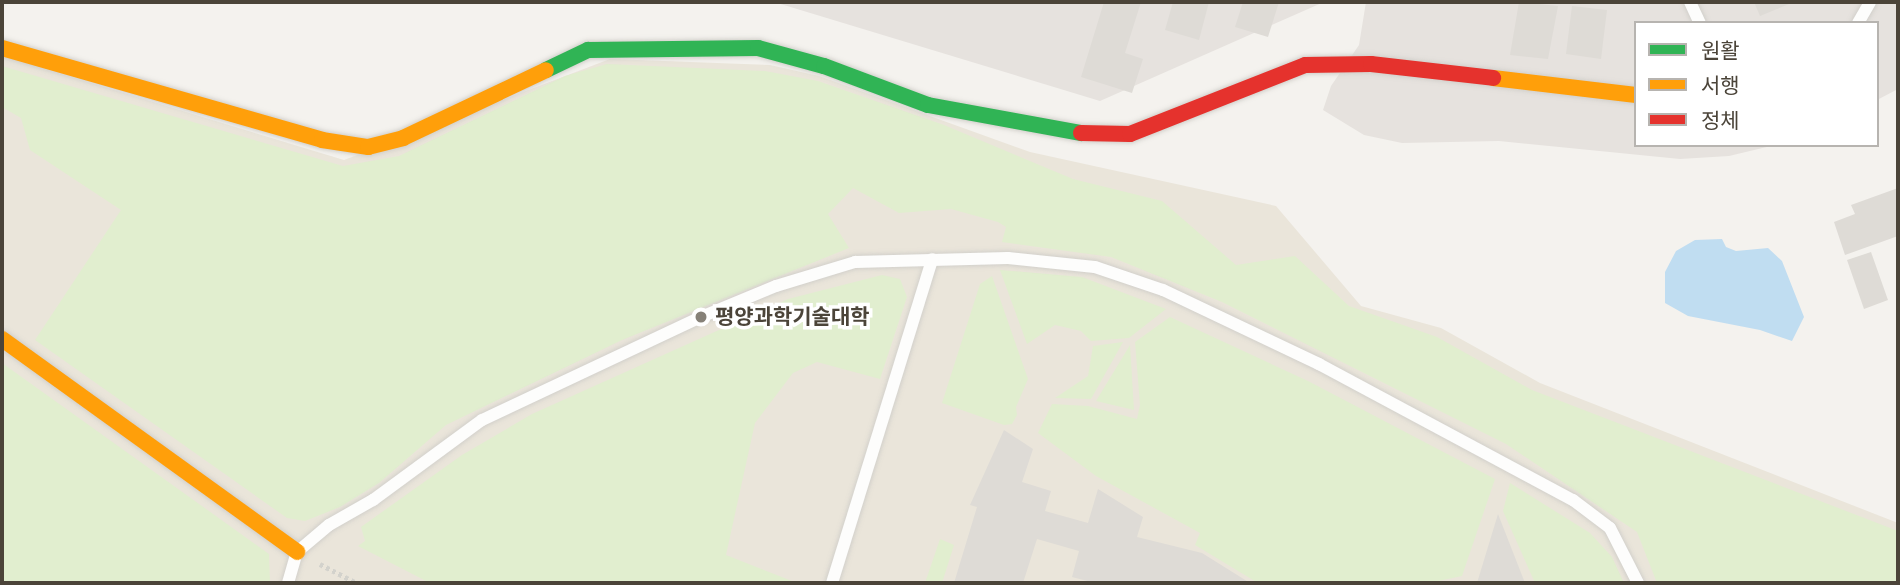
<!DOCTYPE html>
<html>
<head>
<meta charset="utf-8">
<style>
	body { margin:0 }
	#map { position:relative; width:1900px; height:585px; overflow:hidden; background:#f4f2ee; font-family:"Archivo Narrow","Noto Sans KR",sans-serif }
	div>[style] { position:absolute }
	.industrial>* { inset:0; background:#e6e2de }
	.education>* { inset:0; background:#eae5da }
	.green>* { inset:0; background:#e1eecf }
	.water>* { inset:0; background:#c0ddf1 }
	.building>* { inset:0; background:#dedbd6 }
	.path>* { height:4.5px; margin-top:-2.25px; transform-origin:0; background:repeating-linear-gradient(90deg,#d3d2cc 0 3.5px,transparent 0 7px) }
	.roads { filter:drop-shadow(0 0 2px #d2d0cb) drop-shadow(0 0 2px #d2d0cb) }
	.lane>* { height:12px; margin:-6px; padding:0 6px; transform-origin:6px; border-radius:6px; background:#fdfdfc }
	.fast>* { height:16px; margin:-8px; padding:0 8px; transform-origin:8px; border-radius:8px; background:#30b455 }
	.slow>* { height:16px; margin:-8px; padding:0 8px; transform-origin:8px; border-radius:8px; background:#ff9f0a }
	.jam>* { height:16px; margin:-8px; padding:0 8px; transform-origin:8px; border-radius:8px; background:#e5322d }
	.dots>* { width:19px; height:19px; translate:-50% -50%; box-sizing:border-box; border:4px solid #fff; border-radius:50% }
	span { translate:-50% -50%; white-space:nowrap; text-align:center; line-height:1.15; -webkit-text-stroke:7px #fff; paint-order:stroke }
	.poi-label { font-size:21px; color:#4b4439; font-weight:700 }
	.left { translate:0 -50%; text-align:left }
	.frame { position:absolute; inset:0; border:4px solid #4b4439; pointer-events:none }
	.legend { position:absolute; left:1634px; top:21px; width:245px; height:126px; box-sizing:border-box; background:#fff; border:2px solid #b7b4b0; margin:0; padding:9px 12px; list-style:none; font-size:21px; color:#4b4439 }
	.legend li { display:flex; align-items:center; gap:14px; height:35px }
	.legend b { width:35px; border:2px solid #b7b4b0 }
</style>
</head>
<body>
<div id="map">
	<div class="industrial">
		<i style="clip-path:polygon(774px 2px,1324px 2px,1100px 101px)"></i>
		<i style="clip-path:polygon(1366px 2px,1898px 2px,1898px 89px,1877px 100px,1877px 23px,1636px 23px,1636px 145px,1775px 145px,1729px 156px,1680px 159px,1499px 141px,1402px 143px,1364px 135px,1323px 110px,1331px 86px,1359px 45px)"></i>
	</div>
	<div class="education">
		<i style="clip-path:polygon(2px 56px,344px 160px,610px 59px,770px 65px,819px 76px,1030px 152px,1276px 206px,1361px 306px,1441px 328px,1540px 383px,1898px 523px,1898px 583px,2px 583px)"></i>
	</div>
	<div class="green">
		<i style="clip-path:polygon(607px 64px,765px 71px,818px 81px,944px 125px,1073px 179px,1162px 201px,1236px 265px,1295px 256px,1349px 306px,1437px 337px,1532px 390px,1898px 531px,1898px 583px,1657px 583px,1637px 532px,1506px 444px,1222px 302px,1111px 257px,1002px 242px,1006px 227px,998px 222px,951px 209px,899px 213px,853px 188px,828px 214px,849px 248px,622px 340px,446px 425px,379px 483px,340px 507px,305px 521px,287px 518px,35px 340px,121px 210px,30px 150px,21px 118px,2px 107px,2px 66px,343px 166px,399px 156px,565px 76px)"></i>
		<i style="clip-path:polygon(1000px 270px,1082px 277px,1166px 309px,1129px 338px,1091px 341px,1081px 331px,1055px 325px,1027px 344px)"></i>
		<i style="clip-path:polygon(882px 275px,900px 279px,907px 297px,880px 379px,817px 362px,793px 373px,755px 423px,726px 555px,797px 583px,430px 583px,358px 546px,365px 541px,361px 527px,462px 455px,532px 414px,788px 299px)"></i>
		<i style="clip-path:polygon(992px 276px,1028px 379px,1016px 407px,1017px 415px,1012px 424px,1004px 425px,942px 403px,980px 284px)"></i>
		<i style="clip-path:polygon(1170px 317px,1308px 381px,1495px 479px,1462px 576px,1429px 583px,1258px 583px,1195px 545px,1200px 533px,1096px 476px,1038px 433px,1052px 404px,1088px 406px,1137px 419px,1140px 405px,1135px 342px)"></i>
		<i style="clip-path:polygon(1123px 342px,1091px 399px,1055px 398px,1088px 376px,1093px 346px)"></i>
		<i style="clip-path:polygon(1130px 345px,1134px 410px,1096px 401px)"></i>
		<i style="clip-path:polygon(2px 363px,269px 554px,270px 583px,2px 583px)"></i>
		<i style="clip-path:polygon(1510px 483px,1590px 533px,1612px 557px,1624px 583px,1535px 583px,1503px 511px)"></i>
		<i style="clip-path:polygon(940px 539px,954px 545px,942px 583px,925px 583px)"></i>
	</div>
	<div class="water">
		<i style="clip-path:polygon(1722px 239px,1726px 247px,1736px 251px,1768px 248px,1782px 261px,1804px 317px,1792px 341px,1760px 330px,1688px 316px,1665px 303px,1665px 272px,1676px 251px,1695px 240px)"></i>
	</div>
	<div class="building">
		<i style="clip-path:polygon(1104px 2px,1141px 2px,1125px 53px,1143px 59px,1132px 93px,1081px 77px)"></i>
		<i style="clip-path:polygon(1173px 2px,1209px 2px,1199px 40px,1165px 30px)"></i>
		<i style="clip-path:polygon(1243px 2px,1279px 2px,1268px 37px,1235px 27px)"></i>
		<i style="clip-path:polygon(1519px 2px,1558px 6px,1548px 59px,1510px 55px)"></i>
		<i style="clip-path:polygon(1754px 2px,1794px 2px,1760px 16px)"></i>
		<i style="clip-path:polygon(1572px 6px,1607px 10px,1601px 59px,1566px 54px)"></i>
		<i style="clip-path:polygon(1898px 188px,1898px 236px,1845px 255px,1834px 222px,1855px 214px,1851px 205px)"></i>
		<i style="clip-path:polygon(1871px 252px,1888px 300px,1864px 309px,1847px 260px)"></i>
		<i style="clip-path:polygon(1004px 430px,1033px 449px,1022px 482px,1051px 491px,1045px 511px,1088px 523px,1098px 489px,1143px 517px,1137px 537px,1202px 553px,1250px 583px,1095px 583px,1072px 577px,1079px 551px,1037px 539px,1023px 583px,954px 583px,977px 507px,970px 505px)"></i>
		<i style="clip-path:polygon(1498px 514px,1525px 583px,1477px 583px)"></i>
	</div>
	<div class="path">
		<i style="left:320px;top:564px;width:42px;rotate:27.2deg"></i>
	</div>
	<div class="roads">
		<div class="lane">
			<i style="left:1690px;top:2px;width:23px;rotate:65deg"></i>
			<i style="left:1858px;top:23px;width:24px;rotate:-60deg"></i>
			<i style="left:288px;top:583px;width:32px;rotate:-74deg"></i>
			<i style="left:297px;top:552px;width:42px;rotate:-40.2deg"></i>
			<i style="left:329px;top:525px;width:51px;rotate:-29.6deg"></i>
			<i style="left:373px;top:500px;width:135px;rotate:-36.3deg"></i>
			<i style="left:482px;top:420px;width:242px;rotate:-25.2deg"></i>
			<i style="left:701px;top:317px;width:81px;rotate:-22.5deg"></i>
			<i style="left:776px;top:286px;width:83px;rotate:-16.9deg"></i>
			<i style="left:855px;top:262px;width:153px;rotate:-1.5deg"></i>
			<i style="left:1008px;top:258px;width:87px;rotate:5.9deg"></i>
			<i style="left:1095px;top:267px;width:72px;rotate:18.7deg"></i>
			<i style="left:1163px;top:290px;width:173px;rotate:25.4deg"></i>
			<i style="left:1319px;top:364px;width:288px;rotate:28.2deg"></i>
			<i style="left:1573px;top:500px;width:46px;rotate:37.1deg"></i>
			<i style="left:1610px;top:528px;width:62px;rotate:63deg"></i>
			<i style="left:832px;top:583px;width:339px;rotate:-72.8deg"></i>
		</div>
		<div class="fast">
			<i style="left:546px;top:70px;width:47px;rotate:-25.5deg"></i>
			<i style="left:588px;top:50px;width:170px;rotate:-0.7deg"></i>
			<i style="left:758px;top:48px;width:68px;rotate:15.3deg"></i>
			<i style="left:824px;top:66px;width:111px;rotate:20.6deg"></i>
			<i style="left:928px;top:105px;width:156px;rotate:10.4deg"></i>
		</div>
		<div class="slow">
			<i style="left:2px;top:48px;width:333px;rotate:16deg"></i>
			<i style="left:322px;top:140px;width:47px;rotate:8.7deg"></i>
			<i style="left:368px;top:147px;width:36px;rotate:-14deg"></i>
			<i style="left:403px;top:138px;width:158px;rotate:-25.4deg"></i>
			<i style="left:1493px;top:78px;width:144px;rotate:6.8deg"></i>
			<i style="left:2px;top:339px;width:364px;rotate:35.8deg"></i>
		</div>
		<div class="jam">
			<i style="left:1081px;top:133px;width:49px;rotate:1.2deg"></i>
			<i style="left:1130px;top:134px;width:188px;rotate:-21.5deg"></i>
			<i style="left:1305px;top:65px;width:66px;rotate:-0.9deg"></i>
			<i style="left:1371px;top:64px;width:123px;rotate:6.5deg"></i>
		</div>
	</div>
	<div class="dots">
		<i style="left:701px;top:317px;background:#868178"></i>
	</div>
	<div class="poi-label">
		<span class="left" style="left:715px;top:317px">평양과학기술대학</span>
	</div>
	<div class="frame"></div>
	<ul class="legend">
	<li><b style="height:9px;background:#30b455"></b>원활</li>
	<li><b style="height:9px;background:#ff9f0a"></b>서행</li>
	<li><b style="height:9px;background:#e5322d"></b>정체</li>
	</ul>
</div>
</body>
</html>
